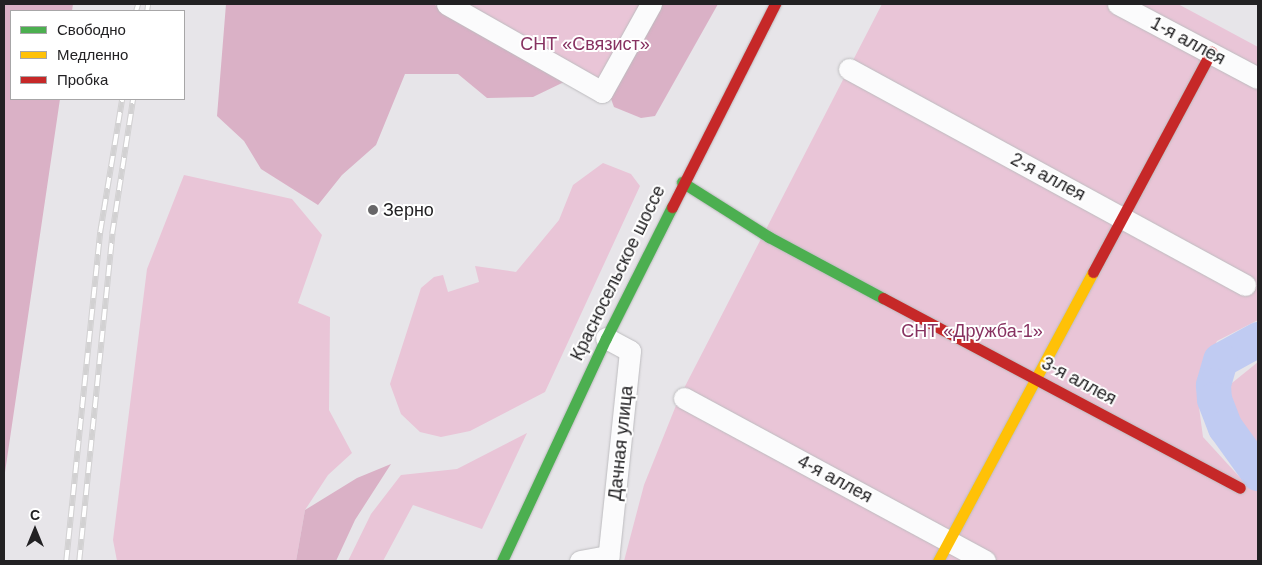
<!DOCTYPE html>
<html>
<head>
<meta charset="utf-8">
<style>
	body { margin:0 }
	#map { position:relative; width:1262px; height:565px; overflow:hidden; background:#e7e5e9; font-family:Helvetica,sans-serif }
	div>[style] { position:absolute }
	.green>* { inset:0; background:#e9c5d7 }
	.forest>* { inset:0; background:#dab1c6 }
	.river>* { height:35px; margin:-17.5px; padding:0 17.5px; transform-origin:17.5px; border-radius:17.5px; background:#c0cbf2 }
	.roads { filter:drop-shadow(0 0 1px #bdbcbf) drop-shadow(0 0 1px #bdbcbf) }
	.street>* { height:21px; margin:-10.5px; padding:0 10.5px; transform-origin:10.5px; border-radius:10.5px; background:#fbfbfc }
	.fast>* { height:11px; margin:-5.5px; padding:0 5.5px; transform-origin:5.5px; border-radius:5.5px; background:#4caf50 }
	.slow>* { height:11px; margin:-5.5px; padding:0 5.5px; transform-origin:5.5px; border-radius:5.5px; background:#ffc107 }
	.jam>* { height:11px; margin:-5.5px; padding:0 5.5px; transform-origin:5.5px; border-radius:5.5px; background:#c62828 }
	.rail>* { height:5.5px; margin-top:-2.75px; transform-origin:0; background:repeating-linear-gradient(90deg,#fff 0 11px,#d2d1d2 0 22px); box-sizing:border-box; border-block:1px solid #d2d1d2 }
	.dots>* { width:14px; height:14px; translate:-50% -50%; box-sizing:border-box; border:2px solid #fff; border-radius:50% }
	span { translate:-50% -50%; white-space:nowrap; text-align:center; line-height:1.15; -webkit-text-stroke:4px #fff; paint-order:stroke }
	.street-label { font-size:18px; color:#222123 }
	.park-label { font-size:18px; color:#873261 }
	.poi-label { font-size:18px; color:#222123 }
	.left { translate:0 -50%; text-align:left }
	.frame { position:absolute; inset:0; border:5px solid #222123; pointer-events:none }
	.legend { position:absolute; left:10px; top:10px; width:175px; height:90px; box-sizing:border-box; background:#fff; border:1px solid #a7a6a7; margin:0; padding:6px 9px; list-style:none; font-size:15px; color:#222123 }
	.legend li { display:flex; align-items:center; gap:10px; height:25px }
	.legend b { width:25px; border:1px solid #a7a6a7 }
	.north { position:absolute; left:10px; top:505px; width:50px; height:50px; -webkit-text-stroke:4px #fff; paint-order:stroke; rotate:0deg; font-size:14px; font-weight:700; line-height:20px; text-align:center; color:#222123 }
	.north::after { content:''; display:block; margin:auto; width:18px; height:22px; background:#222123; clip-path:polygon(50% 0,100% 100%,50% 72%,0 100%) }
</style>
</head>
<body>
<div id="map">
	<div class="green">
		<i style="clip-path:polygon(433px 4px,655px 4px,601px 99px)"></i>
		<i style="clip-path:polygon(882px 4px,1178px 4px,1258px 47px,1258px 320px,1217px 341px,1196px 385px,1203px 437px,1245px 483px,1258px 490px,1258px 561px,624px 561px,644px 485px,679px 398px)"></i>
		<i style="clip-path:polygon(603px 163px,631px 174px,640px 186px,545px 392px,470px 431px,441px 437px,420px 432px,401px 414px,390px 384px,421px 288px,434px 277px,443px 275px,448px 292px,479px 282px,475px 266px,516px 272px,559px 220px,573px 185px)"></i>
		<i style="clip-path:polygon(184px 175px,292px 199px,322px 235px,298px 303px,330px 317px,329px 410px,352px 453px,328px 475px,305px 510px,296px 561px,117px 561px,113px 540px,147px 269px)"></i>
		<i style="clip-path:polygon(1258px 362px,1258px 462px,1237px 436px,1221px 402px,1232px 383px)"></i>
		<i style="clip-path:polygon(527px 433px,482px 529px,413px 505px,383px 561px,348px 561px,371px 514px,401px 475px,457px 469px)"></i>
	</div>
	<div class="forest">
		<i style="clip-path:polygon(4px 4px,73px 4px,72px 11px,11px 11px,11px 99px,60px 99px,4px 479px)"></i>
		<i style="clip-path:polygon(226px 4px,433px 4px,564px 82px,533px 97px,487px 98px,458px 74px,405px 74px,376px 145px,342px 175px,318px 205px,261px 169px,244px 141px,217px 116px)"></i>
		<i style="clip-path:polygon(655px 4px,718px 4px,655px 116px,641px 118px,614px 107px,607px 88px)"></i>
		<i style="clip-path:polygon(391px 464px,355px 520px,336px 561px,296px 561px,305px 510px,357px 478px)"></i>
	</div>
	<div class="river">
		<i style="left:1258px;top:339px;width:43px;rotate:151.1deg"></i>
		<i style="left:1220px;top:360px;width:26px;rotate:106deg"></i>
		<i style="left:1213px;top:385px;width:14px;rotate:86deg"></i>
		<i style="left:1214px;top:399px;width:30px;rotate:69deg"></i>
		<i style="left:1225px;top:427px;width:57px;rotate:54.3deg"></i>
	</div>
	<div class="roads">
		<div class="street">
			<i style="left:447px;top:4px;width:178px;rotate:29.6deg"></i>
			<i style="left:602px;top:92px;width:101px;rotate:-60.9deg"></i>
			<i style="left:1118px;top:4px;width:158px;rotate:27.9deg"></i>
			<i style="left:849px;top:69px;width:451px;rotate:28.6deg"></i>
			<i style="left:606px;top:338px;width:27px;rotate:28deg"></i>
			<i style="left:630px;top:351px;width:211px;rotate:96deg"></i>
			<i style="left:684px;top:398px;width:342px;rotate:28.4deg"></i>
			<i style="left:580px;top:561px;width:29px;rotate:-10deg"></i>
		</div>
		<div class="fast">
			<i style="left:682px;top:182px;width:103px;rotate:32.3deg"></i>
			<i style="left:769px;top:237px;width:129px;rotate:28.2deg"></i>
			<i style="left:502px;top:561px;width:246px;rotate:-65deg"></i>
			<i style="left:606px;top:338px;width:147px;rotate:-63.3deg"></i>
		</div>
		<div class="slow">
			<i style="left:938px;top:561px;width:328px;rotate:-61.8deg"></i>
		</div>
		<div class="jam">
			<i style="left:672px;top:207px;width:228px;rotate:-63.1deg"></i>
			<i style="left:1093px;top:272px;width:250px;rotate:-61.8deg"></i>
			<i style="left:883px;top:298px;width:404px;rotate:28deg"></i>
		</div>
	</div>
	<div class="rail">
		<i style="left:136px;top:11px;width:7px;rotate:-74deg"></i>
		<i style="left:147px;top:11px;width:7px;rotate:-82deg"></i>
		<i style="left:66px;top:561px;width:331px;rotate:-84.1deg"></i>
		<i style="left:100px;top:232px;width:135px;rotate:-80.6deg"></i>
		<i style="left:79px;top:561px;width:329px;rotate:-84.2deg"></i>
		<i style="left:112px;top:234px;width:137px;rotate:-81.2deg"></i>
	</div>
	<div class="dots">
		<i style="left:373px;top:210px;background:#676668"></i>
	</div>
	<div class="street-label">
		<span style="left:1188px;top:41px;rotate:28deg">1-я аллея</span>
		<span style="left:1048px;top:177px;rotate:28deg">2-я аллея</span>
		<span style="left:618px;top:273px;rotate:-64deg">Красносельское шоссе</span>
		<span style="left:1079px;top:381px;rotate:28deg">3-я аллея</span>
		<span style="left:621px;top:443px;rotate:-84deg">Дачная улица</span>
		<span style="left:835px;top:479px;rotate:28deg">4-я аллея</span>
	</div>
	<div class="park-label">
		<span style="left:585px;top:44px">СНТ «Связист»</span>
		<span style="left:972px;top:331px">СНТ «Дружба-1»</span>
	</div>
	<div class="poi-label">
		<span class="left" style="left:383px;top:210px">Зерно</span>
	</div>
	<div class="frame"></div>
	<ul class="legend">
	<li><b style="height:6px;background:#4caf50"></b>Свободно</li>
	<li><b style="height:6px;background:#ffc107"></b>Медленно</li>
	<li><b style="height:6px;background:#c62828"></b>Пробка</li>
	</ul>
	<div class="north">С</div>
</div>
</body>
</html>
